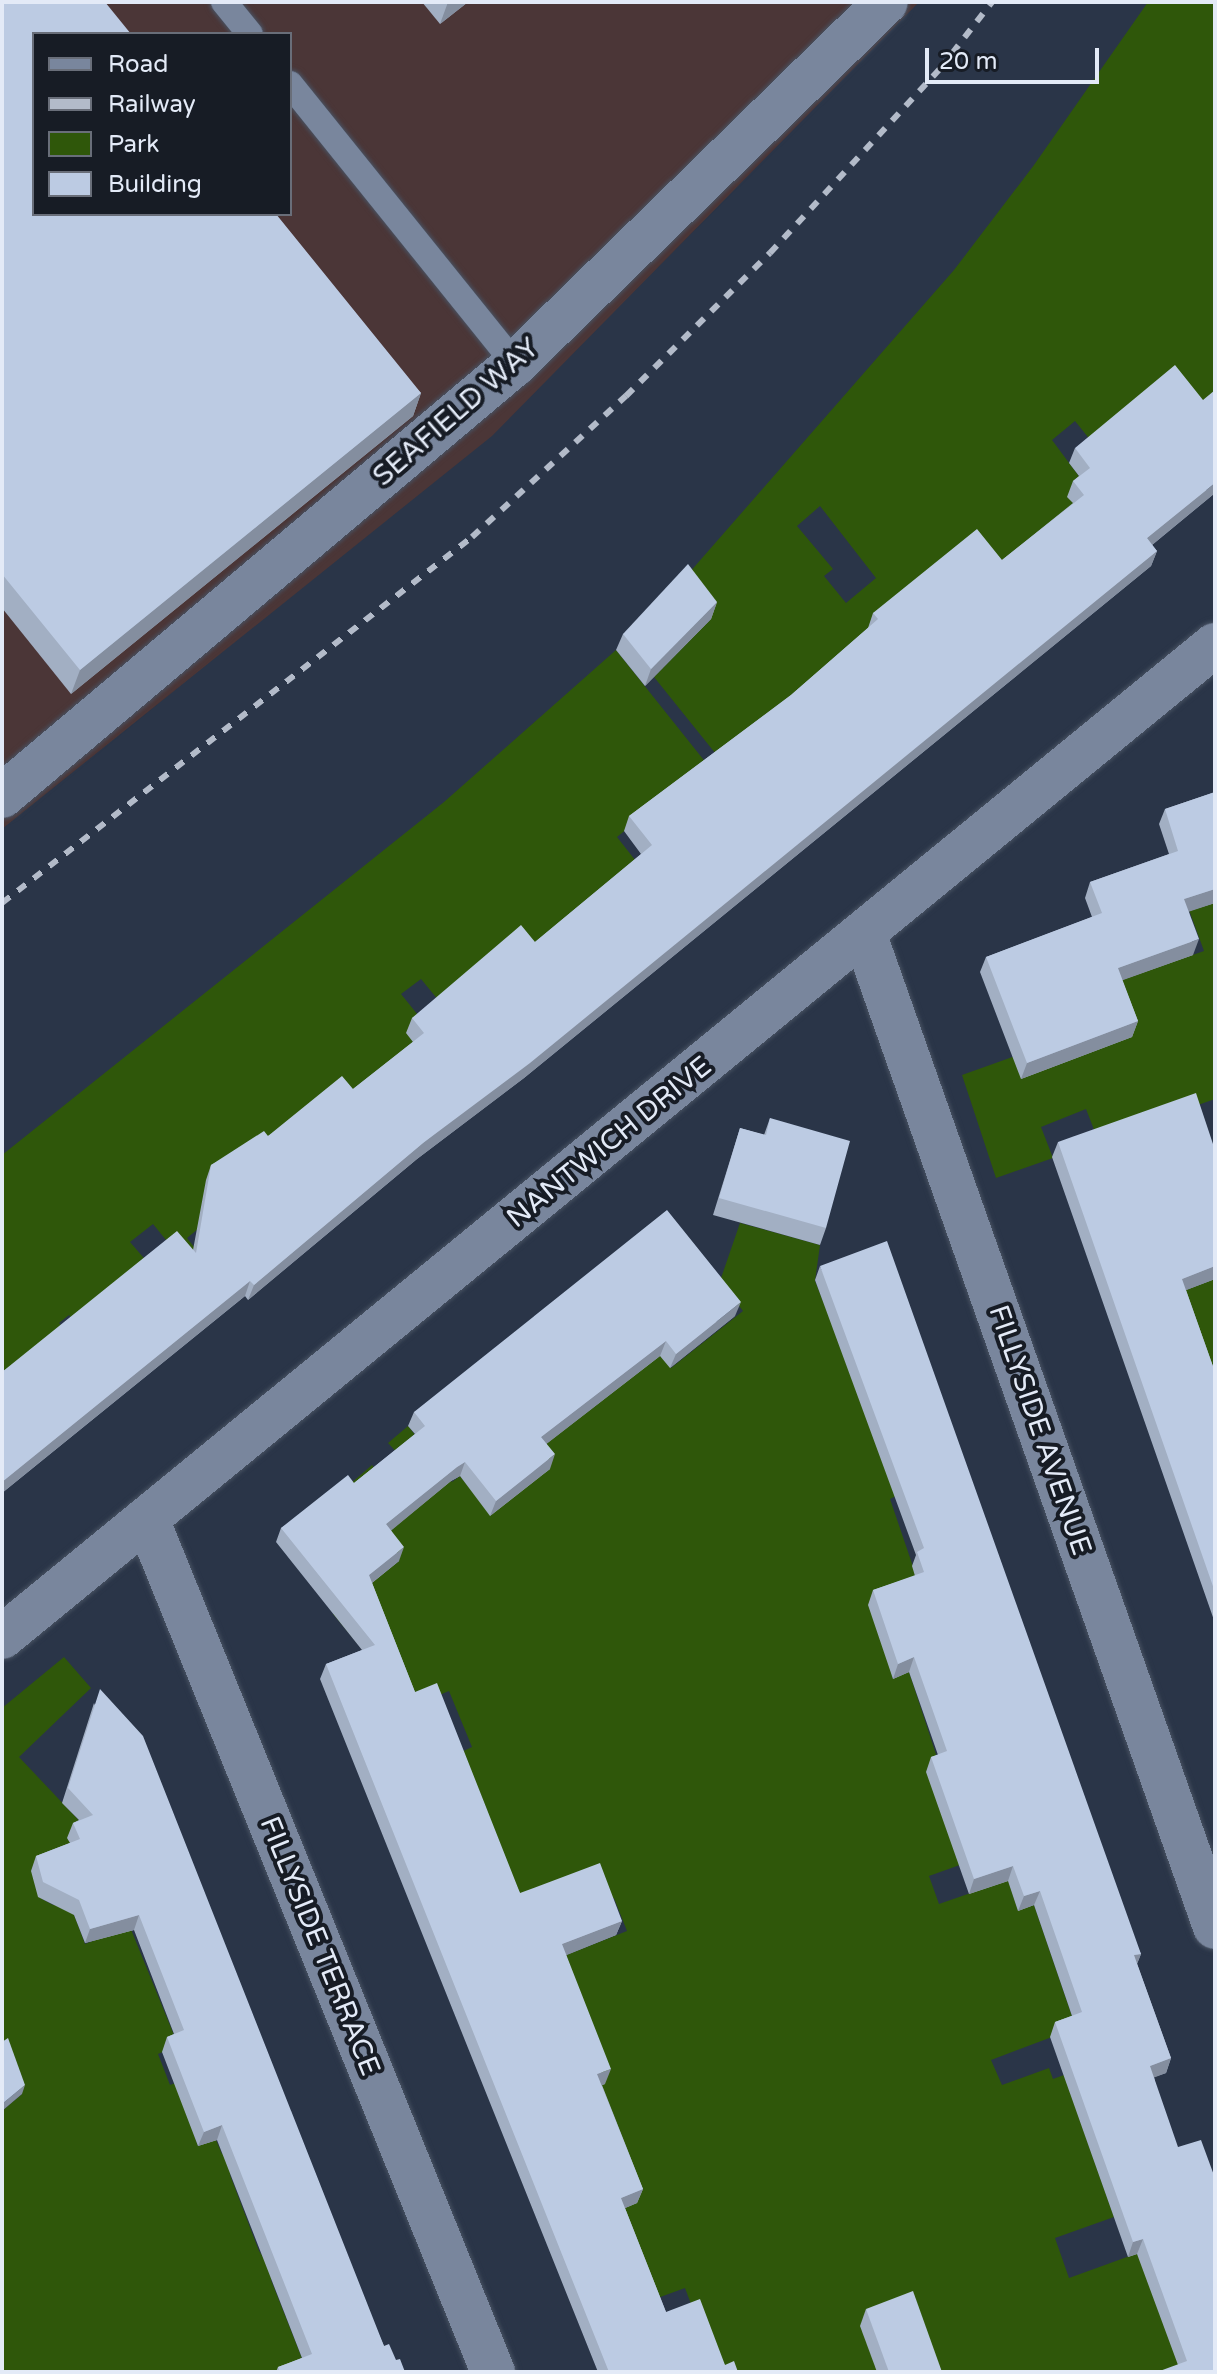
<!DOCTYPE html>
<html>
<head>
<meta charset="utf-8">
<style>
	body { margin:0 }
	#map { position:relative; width:1217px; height:2374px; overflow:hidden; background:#2a3548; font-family:"Varela Round",sans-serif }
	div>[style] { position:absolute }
	.industrial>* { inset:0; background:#4b3637 }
	.green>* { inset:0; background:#2f570a }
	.roads { filter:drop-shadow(0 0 2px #485262) drop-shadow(0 0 2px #485262) }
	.lane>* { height:26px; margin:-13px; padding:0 13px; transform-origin:13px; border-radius:13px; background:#79869d }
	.street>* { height:44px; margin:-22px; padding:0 22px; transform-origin:22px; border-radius:22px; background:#79869d }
	.rail>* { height:6px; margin-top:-3px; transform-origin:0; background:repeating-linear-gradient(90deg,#b3bbc9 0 10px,transparent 0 20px) }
	.wall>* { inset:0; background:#a2afc3 }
	.shaded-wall>* { inset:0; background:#848e9f }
	.building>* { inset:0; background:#bccbe3 }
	span { translate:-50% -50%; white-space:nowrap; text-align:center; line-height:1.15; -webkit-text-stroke:8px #171c25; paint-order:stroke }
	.street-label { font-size:28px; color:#e3eaf7 }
	.frame { position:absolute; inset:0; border:4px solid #e3eaf7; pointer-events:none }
	.legend { position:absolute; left:32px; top:32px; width:260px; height:184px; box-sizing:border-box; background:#171c25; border:2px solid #696e79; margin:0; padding:10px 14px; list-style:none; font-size:24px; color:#e3eaf7 }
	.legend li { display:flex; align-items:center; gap:16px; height:40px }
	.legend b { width:40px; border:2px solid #696e79 }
	.scale { position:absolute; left:925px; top:48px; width:174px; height:36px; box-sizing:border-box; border:4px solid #e3eaf7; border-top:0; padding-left:10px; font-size:24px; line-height:28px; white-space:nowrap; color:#e3eaf7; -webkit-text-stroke:6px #171c25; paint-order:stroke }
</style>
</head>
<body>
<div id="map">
	<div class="industrial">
		<i style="clip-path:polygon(evenodd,2px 2px,919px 2px,492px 436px,2px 829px,2px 2px,34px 34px,290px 34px,290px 214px,34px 214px,34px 34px)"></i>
	</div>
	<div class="green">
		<i style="clip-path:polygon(evenodd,1148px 2px,1215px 2px,1215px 436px,1108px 462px,1075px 421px,1052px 440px,1084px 483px,1078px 510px,740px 784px,654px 677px,711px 619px,682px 581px,954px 270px,1034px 165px,1148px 2px,820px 506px,876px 578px,846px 603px,824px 576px,833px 569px,797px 526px,820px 506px)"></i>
		<i style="clip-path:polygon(616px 650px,754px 823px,689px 778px,617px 837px,639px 865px,453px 1018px,421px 979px,401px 994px,422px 1020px,418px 1048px,187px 1238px,206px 1262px,175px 1251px,153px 1224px,130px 1242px,149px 1264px,105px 1361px,69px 1315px,59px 1323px,66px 1331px,2px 1414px,2px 1155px,444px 802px)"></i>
		<i style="clip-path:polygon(1173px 866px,1215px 894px,1215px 1099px,1098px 1140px,1086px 1109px,1041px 1127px,1053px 1158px,996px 1178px,962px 1075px,1018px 1055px,1115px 982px,1204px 951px)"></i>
		<i style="clip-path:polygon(740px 1223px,820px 1245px,815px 1281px,900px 1494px,890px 1499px,920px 1587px,892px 1678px,909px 1672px,971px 1861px,929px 1876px,939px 1904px,1008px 1880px,1018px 1910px,1034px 1905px,1076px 2028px,991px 2060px,1002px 2085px,1049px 2068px,1053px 2079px,1064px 2075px,1114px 2217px,1055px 2238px,1069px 2278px,1138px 2253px,1193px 2372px,710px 2372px,703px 2336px,685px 2288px,652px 2300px,569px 2098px,605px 2083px,541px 1965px,627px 1931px,614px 1898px,515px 1908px,455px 1755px,472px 1747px,449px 1691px,410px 1707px,333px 1614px,399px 1561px,343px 1490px,372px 1465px,412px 1513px,400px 1456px,388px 1443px,408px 1426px,452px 1482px,460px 1476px,491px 1515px,519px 1430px,653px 1347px,671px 1368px,743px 1311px,720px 1281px)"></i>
		<i style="clip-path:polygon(1215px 1279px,1215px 1397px,1177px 1293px)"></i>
		<i style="clip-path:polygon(64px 1657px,91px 1688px,19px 1757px,88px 1830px,42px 1899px,53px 1905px,68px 1899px,85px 1944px,130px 1927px,178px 2045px,158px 2054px,170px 2085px,191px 2077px,189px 2121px,198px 2146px,216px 2140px,222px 2154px,242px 2145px,230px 2175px,259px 2251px,263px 2257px,300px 2268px,271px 2280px,305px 2366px,289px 2372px,2px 2372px,2px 2111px,22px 2094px,2px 2048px,2px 1708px)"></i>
	</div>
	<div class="roads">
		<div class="lane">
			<i style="left:224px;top:2px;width:41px;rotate:50.9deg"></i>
			<i style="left:290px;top:84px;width:359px;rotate:51.2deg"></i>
		</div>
		<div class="street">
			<i style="left:2px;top:796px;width:671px;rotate:-40.1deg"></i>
			<i style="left:515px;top:364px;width:518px;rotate:-44.3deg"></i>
			<i style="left:864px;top:933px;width:1054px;rotate:70.55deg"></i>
			<i style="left:147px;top:1519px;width:921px;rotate:67.92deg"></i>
			<i style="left:2px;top:1637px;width:1567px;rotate:-39.28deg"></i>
		</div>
	</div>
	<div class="rail">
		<i style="left:2px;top:903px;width:596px;rotate:-37.91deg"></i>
		<i style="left:472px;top:537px;width:209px;rotate:-42.5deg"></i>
		<i style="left:626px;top:396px;width:203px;rotate:-44.8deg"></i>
		<i style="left:770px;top:253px;width:251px;rotate:-47.3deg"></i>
		<i style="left:940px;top:69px;width:85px;rotate:-52.2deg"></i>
	</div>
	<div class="wall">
		<i style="clip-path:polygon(2px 2px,421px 393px,413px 416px,71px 694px,2px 608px)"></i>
		<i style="clip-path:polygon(422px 2px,468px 2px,440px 24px)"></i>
		<i style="clip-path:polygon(1075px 448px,1215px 493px,1152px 545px,1157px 551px,1151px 566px,524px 1078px,417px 1159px,248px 1300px,245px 1296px,2px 1493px,2px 1372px,193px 1250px,206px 1180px,211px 1165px,268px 1136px,353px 1089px,413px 1042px,406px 1033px,412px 1018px,535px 942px,641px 854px,624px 831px,629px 816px,791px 695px,868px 628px,873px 613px,1002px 560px,1073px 503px,1067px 497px,1073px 481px,1079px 476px,1069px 463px)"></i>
		<i style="clip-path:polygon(717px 602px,711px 619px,645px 686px,616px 650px,623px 634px)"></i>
		<i style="clip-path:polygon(1215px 792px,1215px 903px,1189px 911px,1193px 955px,1122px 980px,1138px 1021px,1132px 1037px,1021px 1079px,980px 972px,986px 957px,1092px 917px,1085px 898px,1090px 882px,1169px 854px,1159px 824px,1165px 809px)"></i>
		<i style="clip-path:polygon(770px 1118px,826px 1228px,820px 1245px,713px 1215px,740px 1128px,764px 1135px)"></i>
		<i style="clip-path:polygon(1058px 1142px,1215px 1150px,1215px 1279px,1186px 1290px,1215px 1372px,1215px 1623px,1052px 1157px)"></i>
		<i style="clip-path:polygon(820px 1266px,1141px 1954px,1137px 1964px,1171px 2058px,1166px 2073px,1154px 2077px,1215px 2372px,1178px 2365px,1137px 2254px,1128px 2257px,1050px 2037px,1055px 2022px,1072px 2016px,1034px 1905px,1018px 1911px,1008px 1881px,969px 1894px,926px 1772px,931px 1757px,938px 1755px,909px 1672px,893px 1679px,868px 1605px,873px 1590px,915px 1576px,912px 1566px,916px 1555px,815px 1280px)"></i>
		<i style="clip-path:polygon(735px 1316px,670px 1368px,660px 1356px,546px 1444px,550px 1469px,490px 1516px,460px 1476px,451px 1481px,391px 1530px,399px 1561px,372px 1583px,415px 1692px,520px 1893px,622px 1921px,616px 1935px,566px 1955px,605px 2084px,602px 2085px,643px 2189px,637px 2203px,625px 2208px,666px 2312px,725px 2365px,738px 2372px,598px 2372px,320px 1679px,326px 1664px,362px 1650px,276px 1542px,281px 1528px,354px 1483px,415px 1434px,408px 1426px,414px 1412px)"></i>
		<i style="clip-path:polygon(94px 1703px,384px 2346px,405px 2372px,276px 2372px,278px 2367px,302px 2358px,217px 2140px,198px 2146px,162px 2052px,167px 2037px,174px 2034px,134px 1930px,85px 1943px,74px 1915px,38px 1897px,31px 1871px,36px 1856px,70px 1843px,67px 1838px,73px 1823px,79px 1820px,62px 1803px)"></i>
		<i style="clip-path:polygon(866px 2309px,942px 2372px,877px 2372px,860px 2326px)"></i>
	</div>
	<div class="shaded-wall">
		<i style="clip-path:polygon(448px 2px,468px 2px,440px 24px)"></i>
		<i style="clip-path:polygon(421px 393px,413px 416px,71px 694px,80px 670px)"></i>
		<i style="clip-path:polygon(1215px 483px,1215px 493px,1141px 554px,1147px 538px)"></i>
		<i style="clip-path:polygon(1157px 551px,1151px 566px,524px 1078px,417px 1159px,248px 1300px,254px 1285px,423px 1143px)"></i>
		<i style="clip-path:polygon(717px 602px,711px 619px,645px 686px,651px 669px)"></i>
		<i style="clip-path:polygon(1215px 889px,1215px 903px,1179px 915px,1184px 899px)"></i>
		<i style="clip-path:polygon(1199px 939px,1193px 955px,1112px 984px,1118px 968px)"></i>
		<i style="clip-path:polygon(1138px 1021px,1132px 1037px,1021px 1079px,1027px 1063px)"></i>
		<i style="clip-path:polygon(1215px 1266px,1215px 1279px,1176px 1294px,1182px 1279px)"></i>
		<i style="clip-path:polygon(250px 1281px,245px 1296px,2px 1493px,2px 1482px)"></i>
		<i style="clip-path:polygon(741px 1302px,735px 1316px,670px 1368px,676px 1354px)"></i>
		<i style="clip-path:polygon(666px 1341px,660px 1356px,536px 1452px,541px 1437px)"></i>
		<i style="clip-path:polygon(555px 1454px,550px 1469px,490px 1516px,496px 1501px)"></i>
		<i style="clip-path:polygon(465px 1462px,460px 1476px,451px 1481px,381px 1539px,386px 1524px,457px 1467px)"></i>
		<i style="clip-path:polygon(404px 1547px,399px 1561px,364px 1589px,369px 1575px)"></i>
		<i style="clip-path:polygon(914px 1657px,909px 1672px,893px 1679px,898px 1664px)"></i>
		<i style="clip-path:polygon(1013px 1866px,1008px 1881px,969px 1894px,974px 1879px)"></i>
		<i style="clip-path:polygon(1040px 1891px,1034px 1905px,1018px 1911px,1024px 1896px)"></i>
		<i style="clip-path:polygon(139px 1915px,134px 1930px,85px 1943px,90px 1929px)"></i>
		<i style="clip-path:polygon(622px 1921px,616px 1935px,557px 1959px,562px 1944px)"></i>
		<i style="clip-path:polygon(1141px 1954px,1135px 1968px,1134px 1955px)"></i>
		<i style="clip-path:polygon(1171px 2058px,1166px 2073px,1145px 2081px,1150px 2066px)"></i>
		<i style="clip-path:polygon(611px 2069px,605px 2084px,592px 2089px,597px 2074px)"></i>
		<i style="clip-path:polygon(25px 2085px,22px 2094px,2px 2111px,2px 2104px)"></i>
		<i style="clip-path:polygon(222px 2125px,217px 2140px,198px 2146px,204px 2132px)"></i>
		<i style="clip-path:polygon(643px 2189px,637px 2203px,616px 2212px,621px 2198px)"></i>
		<i style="clip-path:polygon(1143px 2239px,1137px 2254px,1128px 2257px,1133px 2242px)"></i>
	</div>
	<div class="building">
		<i style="clip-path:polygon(2px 2px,105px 2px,131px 34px,34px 34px,34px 214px,276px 214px,421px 393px,80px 670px,2px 574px)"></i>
		<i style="clip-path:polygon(1175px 365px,1203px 400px,1215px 390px,1215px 483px,1147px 538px,1157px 551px,530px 1063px,423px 1143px,254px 1285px,250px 1281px,2px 1482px,2px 1372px,177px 1231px,196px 1253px,211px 1165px,264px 1131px,268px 1136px,342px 1076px,353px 1089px,424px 1033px,412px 1018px,521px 925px,535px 942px,652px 845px,629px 816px,791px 695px,878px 619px,873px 613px,977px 529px,1002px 560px,1084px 495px,1073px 481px,1090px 468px,1075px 448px)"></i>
		<i style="clip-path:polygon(688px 564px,717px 602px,651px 669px,623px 634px)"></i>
		<i style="clip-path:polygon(1215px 792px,1215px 889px,1184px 899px,1199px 939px,1118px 968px,1138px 1021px,1027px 1063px,986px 957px,1102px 913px,1090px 882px,1178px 851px,1165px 809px)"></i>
		<i style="clip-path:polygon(1196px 1093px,1215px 1150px,1215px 1266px,1182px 1279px,1215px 1372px,1215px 1592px,1058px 1142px)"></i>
		<i style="clip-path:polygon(770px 1118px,850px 1141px,826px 1228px,719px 1198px,740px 1128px,766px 1135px)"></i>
		<i style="clip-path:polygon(667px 1210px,741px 1302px,676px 1354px,666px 1341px,541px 1437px,555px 1454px,496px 1501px,465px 1462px,457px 1467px,386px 1524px,404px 1547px,369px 1575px,415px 1692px,437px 1683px,520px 1893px,600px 1863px,622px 1921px,562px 1944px,611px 2069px,597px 2074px,643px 2189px,621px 2198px,666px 2312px,700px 2299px,725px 2365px,734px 2361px,738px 2372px,609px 2372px,326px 1664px,375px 1645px,281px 1528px,348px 1475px,354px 1483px,425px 1426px,414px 1412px)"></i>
		<i style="clip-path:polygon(887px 1241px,1141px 1954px,1134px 1955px,1171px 2058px,1150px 2066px,1178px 2147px,1201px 2140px,1215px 2178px,1215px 2372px,1157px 2372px,1187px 2361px,1143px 2239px,1133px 2242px,1055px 2022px,1082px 2012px,1040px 1891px,1024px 1896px,1013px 1866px,974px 1879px,931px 1757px,947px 1751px,914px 1657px,898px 1664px,873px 1590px,924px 1572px,917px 1552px,924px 1548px,820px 1266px)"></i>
		<i style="clip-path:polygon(100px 1689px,143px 1736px,384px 2346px,389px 2344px,396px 2360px,400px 2359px,405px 2372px,280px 2372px,278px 2367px,312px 2354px,222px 2125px,204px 2132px,167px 2037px,184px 2030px,139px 1915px,90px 1929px,79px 1900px,43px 1882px,36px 1856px,80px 1839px,73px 1823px,93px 1815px,68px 1788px)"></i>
		<i style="clip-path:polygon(8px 2038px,25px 2085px,2px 2104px,2px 2042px)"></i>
		<i style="clip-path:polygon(913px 2291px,942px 2372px,889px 2372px,866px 2309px)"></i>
	</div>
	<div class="street-label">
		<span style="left:456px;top:412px;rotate:-41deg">SEAFIELD WAY</span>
		<span style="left:609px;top:1142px;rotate:-39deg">NANTWICH DRIVE</span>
		<span style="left:1040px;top:1430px;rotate:71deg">FILLYSIDE AVENUE</span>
		<span style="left:320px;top:1946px;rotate:68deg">FILLYSIDE TERRACE</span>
	</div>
	<div class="frame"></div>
	<ul class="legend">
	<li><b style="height:10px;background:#79869d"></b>Road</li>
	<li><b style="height:10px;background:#b3bbc9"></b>Railway</li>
	<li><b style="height:22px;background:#2f570a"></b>Park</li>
	<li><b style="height:22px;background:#bccbe3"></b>Building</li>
	</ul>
	<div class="scale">20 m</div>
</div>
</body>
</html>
